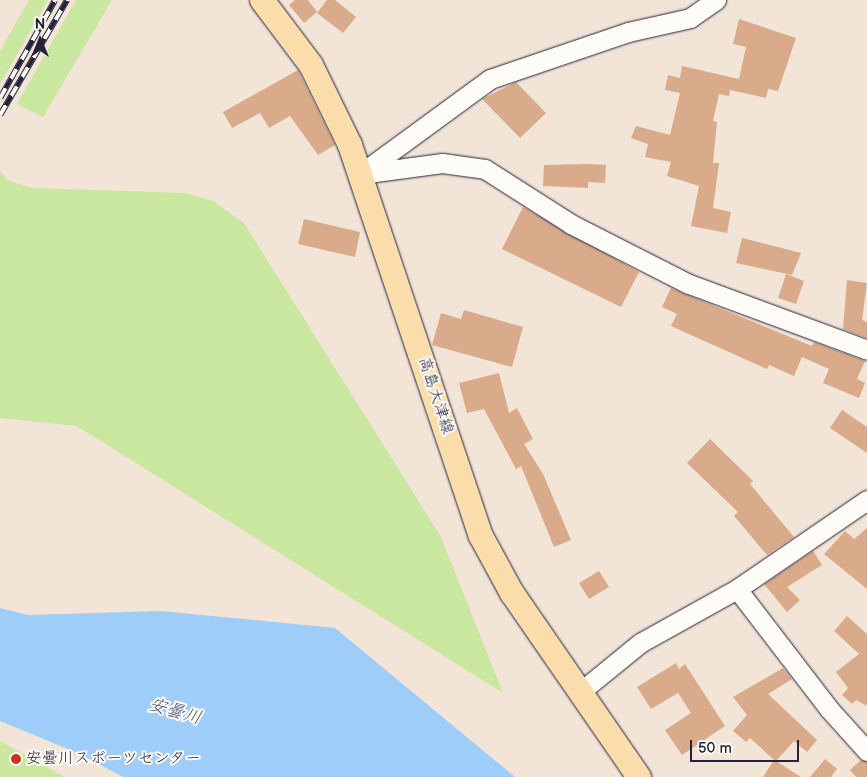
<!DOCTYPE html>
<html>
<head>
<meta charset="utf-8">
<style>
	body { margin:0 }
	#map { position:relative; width:867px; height:777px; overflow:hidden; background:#f2e4d7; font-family:"Balsamiq Sans","Klee One",sans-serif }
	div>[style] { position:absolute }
	.green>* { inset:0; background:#c9e79e }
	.water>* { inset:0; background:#9fcdfa }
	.building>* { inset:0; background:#d9ab8b }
	.roads { filter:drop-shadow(0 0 1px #22223b) drop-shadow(0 0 1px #22223b) }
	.minor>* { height:19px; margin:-9.5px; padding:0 9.5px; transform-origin:9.5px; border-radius:9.5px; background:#fdfcf7 }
	.major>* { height:24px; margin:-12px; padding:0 12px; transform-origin:12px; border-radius:12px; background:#fbddab }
	.rail>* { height:5.5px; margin-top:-2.75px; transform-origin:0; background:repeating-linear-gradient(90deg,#fdfcf7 0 11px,#22223b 0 22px); box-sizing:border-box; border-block:1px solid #22223b }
	.dots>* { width:14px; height:14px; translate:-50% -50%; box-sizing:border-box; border:2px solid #fdfcf7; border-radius:50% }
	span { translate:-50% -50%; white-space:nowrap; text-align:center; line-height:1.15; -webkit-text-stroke:4px #fdfcf7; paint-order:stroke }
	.street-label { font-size:16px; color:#22223b }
	.poi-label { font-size:16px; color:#22223b }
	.left { translate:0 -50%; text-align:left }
	.water-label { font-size:18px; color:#485574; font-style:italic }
	.north { position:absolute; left:15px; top:15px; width:50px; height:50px; -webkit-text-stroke:4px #fdfcf7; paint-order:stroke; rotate:0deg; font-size:14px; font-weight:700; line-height:20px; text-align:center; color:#22223b }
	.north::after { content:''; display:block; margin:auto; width:18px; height:22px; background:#22223b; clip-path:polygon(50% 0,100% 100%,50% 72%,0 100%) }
	.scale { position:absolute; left:690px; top:740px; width:109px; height:22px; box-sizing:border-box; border:2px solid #22223b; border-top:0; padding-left:6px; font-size:15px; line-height:18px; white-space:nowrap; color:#22223b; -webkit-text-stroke:4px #fdfcf7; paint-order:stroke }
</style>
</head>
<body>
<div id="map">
	<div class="green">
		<i style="clip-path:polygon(29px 0,48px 0,0 84px,0 51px)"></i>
		<i style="clip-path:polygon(76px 0,112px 0,43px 117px,17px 104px)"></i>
		<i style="clip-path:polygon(0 171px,7px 180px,32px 188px,186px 193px,213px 201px,244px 223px,441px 537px,503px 693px,77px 426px,0 418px)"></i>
		<i style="clip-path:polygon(0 741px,65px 777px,0 777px)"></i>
	</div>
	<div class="water">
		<i style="clip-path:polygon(0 608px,28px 615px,161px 611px,335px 628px,515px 777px,123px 777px,80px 754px,0 721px)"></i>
	</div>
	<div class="building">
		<i style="clip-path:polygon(295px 0,308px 0,317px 12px,304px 23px,289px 5px)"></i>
		<i style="clip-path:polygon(327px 0,335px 0,356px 17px,343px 33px,317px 13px)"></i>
		<i style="clip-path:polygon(739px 19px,796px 38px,778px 91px,768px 89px,766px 98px,730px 90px,729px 96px,719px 94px,713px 121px,717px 122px,713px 163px,719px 163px,713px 208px,731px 212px,727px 233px,691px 226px,699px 186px,667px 176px,671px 162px,645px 157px,648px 144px,631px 138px,636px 126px,670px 135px,680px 93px,665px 90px,668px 75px,680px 78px,682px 66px,739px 79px,746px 47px,733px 44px)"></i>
		<i style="clip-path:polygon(298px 70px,335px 145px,318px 155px,290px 116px,269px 128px,260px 113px,232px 128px,223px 112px)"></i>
		<i style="clip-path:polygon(516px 82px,546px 113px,520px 138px,482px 99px)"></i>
		<i style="clip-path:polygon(590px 164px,606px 165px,605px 183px,588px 182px,588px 188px,543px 186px,544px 165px)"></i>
		<i style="clip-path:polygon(523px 207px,639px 272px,621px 307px,502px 249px)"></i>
		<i style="clip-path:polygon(304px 219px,360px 232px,355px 257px,298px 244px)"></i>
		<i style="clip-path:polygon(742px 238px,801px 253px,792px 275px,736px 263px)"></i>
		<i style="clip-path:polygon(786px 274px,804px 281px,796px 304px,778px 298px)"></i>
		<i style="clip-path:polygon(847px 280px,867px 283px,862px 320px,867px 322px,867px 338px,843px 329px)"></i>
		<i style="clip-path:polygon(671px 288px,812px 346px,814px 342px,865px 361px,857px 379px,865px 383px,859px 398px,823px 383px,829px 369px,802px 357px,794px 376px,769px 365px,767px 369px,671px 326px,677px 314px,662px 307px)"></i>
		<i style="clip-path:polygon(464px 310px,523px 327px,512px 367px,432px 345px,441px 313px,461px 319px)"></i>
		<i style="clip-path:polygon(499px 373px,509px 413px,517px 408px,533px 439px,524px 444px,543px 474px,571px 540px,554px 547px,521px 466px,516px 469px,484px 409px,467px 413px,459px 383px)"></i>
		<i style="clip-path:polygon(842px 410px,867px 427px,867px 453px,830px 428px)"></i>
		<i style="clip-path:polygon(710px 439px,753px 481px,750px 484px,794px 537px,767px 555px,734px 516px,738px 512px,687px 463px)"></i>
		<i style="clip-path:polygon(867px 528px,867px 589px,824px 554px,845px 531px,854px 539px)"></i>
		<i style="clip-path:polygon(813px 551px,822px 565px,787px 587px,800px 600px,787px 612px,764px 584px)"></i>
		<i style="clip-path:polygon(599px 571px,609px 587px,589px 599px,579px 583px)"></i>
		<i style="clip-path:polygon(847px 616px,867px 634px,867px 706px,856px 700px,852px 704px,842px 695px,848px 688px,836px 672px,859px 654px,834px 631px)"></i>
		<i style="clip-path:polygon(676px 663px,679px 669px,685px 664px,725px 726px,682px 755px,665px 730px,691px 713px,678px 693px,651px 709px,637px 687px)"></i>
		<i style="clip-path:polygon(783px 668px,792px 679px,768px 694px,817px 740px,807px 752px,794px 741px,776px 761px,801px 777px,763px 777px,774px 760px,750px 738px,746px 742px,733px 731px,747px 715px,733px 697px)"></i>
		<i style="clip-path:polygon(825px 759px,837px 769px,831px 777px,810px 777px)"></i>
		<i style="clip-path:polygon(861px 760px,867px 762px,867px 777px,856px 777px,850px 770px)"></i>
	</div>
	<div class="roads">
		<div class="minor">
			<i style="left:363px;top:172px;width:157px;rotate:-36.2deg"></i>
			<i style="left:490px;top:79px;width:146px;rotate:-18.8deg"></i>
			<i style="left:628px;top:32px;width:64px;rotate:-12.7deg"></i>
			<i style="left:690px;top:18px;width:32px;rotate:-35deg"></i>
			<i style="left:360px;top:174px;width:83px;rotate:-7.6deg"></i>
			<i style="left:442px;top:163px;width:43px;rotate:7.9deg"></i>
			<i style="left:485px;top:169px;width:102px;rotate:32.6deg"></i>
			<i style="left:571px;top:224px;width:132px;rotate:27deg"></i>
			<i style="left:689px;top:284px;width:190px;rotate:20.3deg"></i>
			<i style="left:737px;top:589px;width:151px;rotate:52.5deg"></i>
			<i style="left:829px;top:709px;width:57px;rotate:47.9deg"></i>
			<i style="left:580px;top:692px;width:77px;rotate:-39.2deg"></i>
			<i style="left:640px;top:643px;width:111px;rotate:-29.1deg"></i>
			<i style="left:737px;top:589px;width:158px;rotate:-34.4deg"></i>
		</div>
		<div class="major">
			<i style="left:262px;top:0;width:81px;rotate:53deg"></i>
			<i style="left:311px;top:65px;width:89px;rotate:64deg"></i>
			<i style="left:350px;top:145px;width:412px;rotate:71.5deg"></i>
			<i style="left:481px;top:536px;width:65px;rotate:61.5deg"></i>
			<i style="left:512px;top:593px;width:224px;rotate:55.4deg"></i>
		</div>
	</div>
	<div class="rail">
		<i style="left:0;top:98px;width:112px;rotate:-60.7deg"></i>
		<i style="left:0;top:115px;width:133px;rotate:-59.8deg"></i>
	</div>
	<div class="dots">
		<i style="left:16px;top:759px;background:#c8321e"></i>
	</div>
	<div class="street-label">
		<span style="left:435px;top:396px;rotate:72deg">高島大津線</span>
	</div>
	<div class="poi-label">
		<span class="left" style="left:26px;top:759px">安曇川スポーツセンター</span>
	</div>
	<div class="water-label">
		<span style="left:175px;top:712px;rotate:16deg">安曇川</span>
	</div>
	<div class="north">N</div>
	<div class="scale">50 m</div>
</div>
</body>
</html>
